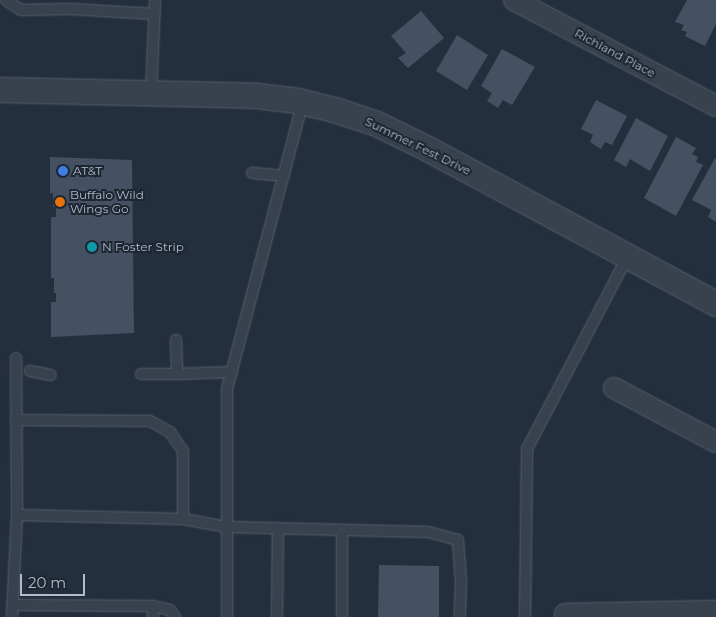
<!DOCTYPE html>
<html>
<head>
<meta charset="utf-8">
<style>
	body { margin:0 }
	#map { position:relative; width:716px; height:617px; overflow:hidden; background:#242f3e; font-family:Montserrat,sans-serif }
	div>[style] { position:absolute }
	.building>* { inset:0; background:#455162 }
	.roads { filter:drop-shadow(0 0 1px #565f6c) drop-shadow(0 0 1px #565f6c) }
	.service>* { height:10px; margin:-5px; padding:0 5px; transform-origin:5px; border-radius:5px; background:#38414e }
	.minor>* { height:20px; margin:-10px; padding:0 10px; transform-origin:10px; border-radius:10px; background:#38414e }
	.tertiary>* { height:24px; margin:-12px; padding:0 12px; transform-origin:12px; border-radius:12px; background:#38414e }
	.dots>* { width:14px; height:14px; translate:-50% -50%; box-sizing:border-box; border:2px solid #1d2633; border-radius:50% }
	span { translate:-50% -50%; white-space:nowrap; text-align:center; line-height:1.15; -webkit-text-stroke:4px #1d2633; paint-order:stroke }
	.street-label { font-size:12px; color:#b4bcc9 }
	.poi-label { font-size:12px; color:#b4bcc9 }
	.left { translate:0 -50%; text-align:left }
	.scale { position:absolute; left:20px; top:574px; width:65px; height:22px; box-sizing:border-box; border:2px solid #b4bcc9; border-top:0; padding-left:6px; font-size:15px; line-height:18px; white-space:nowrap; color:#b4bcc9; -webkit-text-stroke:4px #1d2633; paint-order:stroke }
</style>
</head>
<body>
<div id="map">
	<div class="building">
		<i style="clip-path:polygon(687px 0,716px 0,716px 24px,705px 46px,685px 36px,687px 32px,681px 30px,684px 25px,675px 22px)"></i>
		<i style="clip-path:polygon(421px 11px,444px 38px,408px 68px,398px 58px,406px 53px,391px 36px)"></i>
		<i style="clip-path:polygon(457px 35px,488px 55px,467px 90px,436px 71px)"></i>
		<i style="clip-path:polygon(502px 49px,535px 67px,512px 105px,503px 100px,498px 108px,487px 101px,492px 93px,481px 86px)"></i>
		<i style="clip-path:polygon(596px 100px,627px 116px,612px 145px,605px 142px,601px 149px,590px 142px,593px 135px,581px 129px)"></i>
		<i style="clip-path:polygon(636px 118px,668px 136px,650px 171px,630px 159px,626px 167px,614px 160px)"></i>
		<i style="clip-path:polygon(676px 137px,696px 148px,692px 154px,698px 157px,696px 162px,703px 165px,676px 216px,644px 198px)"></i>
		<i style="clip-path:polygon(50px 157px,132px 160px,134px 333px,51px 337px,51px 302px,56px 302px,56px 293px,54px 293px,54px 278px,51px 278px,51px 217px,56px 217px,56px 207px,53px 207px,53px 193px,50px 193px)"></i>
		<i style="clip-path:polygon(715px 158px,716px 159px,716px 222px,708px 217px,711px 210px,692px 200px)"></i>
		<i style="clip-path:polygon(379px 565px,439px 566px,439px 617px,378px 617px)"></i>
	</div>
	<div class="roads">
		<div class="service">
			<i style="left:6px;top:0;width:18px;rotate:34deg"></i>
			<i style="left:21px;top:10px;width:49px;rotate:-1.2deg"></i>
			<i style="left:70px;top:9px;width:85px;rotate:3.4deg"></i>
			<i style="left:151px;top:93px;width:93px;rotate:-87.5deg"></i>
			<i style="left:252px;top:173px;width:32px;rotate:5deg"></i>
			<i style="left:176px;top:340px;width:34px;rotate:88deg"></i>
			<i style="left:177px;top:374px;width:55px;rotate:-2.1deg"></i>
			<i style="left:16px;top:358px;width:157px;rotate:89.6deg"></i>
			<i style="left:30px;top:371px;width:21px;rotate:11deg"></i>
			<i style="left:141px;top:374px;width:36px"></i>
			<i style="left:16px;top:420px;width:134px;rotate:0.4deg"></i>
			<i style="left:150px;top:421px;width:23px;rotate:29deg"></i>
			<i style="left:170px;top:432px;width:23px;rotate:56deg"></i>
			<i style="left:183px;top:451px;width:68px;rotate:90deg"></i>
			<i style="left:13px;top:605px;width:140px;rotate:0.4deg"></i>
			<i style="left:153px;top:606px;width:11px;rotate:90deg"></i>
			<i style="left:153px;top:606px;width:17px;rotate:13deg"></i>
			<i style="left:170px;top:610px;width:9px;rotate:54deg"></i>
			<i style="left:12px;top:617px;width:102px;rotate:-87.2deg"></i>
			<i style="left:17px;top:515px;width:166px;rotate:1.4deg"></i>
			<i style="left:183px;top:519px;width:45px;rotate:10.3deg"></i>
			<i style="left:227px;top:527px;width:201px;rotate:1.4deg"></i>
			<i style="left:428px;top:532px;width:31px;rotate:15deg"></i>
			<i style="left:458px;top:540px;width:42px;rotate:85.9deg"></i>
			<i style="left:461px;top:582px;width:35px;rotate:92deg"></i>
			<i style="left:227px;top:617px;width:228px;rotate:-90deg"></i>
			<i style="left:227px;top:389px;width:297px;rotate:-75.2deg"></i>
			<i style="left:277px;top:617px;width:89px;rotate:-89.4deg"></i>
			<i style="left:342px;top:617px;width:87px;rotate:-90deg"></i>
			<i style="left:525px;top:617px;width:168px;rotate:-89.3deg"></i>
			<i style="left:527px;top:449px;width:218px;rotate:-62.4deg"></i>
		</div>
		<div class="minor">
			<i style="left:514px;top:0;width:228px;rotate:27.7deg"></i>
			<i style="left:614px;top:388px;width:115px;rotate:27.9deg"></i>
			<i style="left:565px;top:614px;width:151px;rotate:-1.1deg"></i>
		</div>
		<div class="tertiary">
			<i style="left:0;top:90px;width:257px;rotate:1.3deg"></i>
			<i style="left:257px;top:96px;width:41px;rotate:7deg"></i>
			<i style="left:298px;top:101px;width:41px;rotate:14deg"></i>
			<i style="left:338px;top:111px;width:41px;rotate:18.4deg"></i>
			<i style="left:377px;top:124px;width:59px;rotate:26.1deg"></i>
			<i style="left:430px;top:150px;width:325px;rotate:28.3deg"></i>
		</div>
	</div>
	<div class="dots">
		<i style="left:63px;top:171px;background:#3f7fe0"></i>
		<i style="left:60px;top:202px;background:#e8710a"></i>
		<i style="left:92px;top:247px;background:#0f9aa8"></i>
	</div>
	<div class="street-label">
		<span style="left:615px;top:53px;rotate:28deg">Richland Place</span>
		<span style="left:418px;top:146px;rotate:26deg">Summer Fest Drive</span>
	</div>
	<div class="poi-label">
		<span class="left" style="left:73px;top:171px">AT&amp;T</span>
		<span class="left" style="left:70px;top:202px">Buffalo Wild<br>Wings Go</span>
		<span class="left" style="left:102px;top:247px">N Foster Strip</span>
	</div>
	<div class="scale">20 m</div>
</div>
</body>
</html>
